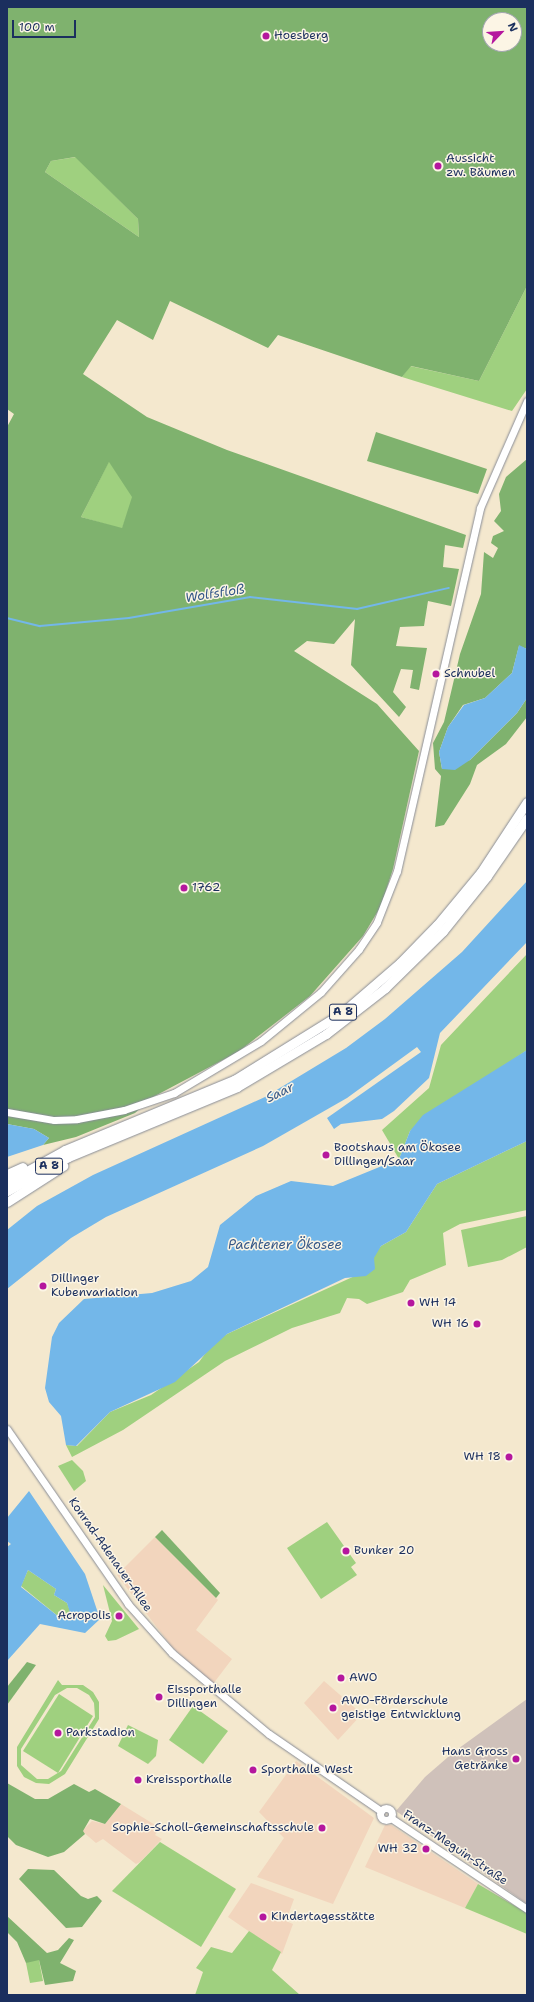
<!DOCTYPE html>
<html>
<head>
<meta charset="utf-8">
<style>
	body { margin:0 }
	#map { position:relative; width:534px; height:2002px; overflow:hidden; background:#f4e8ce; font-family:"Shantell Sans",sans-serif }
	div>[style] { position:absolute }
	.built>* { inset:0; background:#f2d5bd }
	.industrial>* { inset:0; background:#cfc1ba }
	.green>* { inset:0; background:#9fd07f }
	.forest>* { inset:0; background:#7fb26e }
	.water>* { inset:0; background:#73b7e9 }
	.stream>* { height:1.5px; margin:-0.75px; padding:0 0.75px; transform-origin:0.75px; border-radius:0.75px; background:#73b7e9 }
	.roads { filter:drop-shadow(0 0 1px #888c96) drop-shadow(0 0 1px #888c96) }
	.secondary>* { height:7px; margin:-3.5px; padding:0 3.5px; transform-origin:3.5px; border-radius:3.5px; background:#fff }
	.secondary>.ring { margin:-3.5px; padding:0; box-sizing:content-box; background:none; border:7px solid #fff; border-radius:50% }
	.highway>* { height:9px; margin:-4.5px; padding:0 4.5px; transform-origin:4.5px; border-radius:4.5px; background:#fff }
	.dots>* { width:11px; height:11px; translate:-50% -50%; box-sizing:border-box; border:2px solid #fcf5e5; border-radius:50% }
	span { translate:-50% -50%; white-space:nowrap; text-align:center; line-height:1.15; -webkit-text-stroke:3px #fcf5e5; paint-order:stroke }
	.shield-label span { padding:1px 3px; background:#fcf5e5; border:1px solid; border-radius:3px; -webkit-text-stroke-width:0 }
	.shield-label { font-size:11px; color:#1b2f5e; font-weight:700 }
	.poi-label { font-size:12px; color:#1b2f5e }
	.left { translate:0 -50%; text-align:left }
	.right { translate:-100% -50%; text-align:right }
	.street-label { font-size:12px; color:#1b2f5e }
	.water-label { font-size:13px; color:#355888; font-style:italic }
	.frame { position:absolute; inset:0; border:8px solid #1b2f5e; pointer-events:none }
	.north { position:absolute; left:482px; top:12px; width:40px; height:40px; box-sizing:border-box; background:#fcf5e5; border:1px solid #a2a6af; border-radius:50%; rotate:65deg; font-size:11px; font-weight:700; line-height:16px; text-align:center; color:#1b2f5e }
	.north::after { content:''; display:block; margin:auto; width:14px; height:18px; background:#b5179e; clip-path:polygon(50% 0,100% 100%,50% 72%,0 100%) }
	.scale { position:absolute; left:12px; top:20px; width:64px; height:18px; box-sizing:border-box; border:2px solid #1b2f5e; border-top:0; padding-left:5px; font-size:12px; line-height:14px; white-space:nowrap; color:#1b2f5e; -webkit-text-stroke:3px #fcf5e5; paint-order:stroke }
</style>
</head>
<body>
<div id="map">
	<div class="built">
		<i style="clip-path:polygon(155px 1537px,218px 1600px,196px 1630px,232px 1659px,213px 1684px,172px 1647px,117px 1575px)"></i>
		<i style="clip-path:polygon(324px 1681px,362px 1714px,338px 1740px,304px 1703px)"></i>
		<i style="clip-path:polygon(296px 1761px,374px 1818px,333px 1904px,257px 1877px,284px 1838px,259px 1812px)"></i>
		<i style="clip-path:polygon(121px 1804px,160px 1828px,155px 1835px,162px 1839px,140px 1862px,136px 1864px,103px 1839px,96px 1843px,82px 1831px,92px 1821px,105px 1824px)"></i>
		<i style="clip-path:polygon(385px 1825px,391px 1825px,478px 1884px,465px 1908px,365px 1867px)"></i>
		<i style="clip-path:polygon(251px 1883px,294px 1899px,286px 1921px,293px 1924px,282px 1954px,228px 1917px)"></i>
	</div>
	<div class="industrial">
		<i style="clip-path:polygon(527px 1699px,527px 1904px,396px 1811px,425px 1777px,455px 1751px)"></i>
	</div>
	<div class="green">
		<i style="clip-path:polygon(76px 157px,138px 219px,139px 237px,45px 172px,51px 161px)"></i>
		<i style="clip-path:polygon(527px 286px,527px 389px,512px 411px,402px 377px,410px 366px,479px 381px)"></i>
		<i style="clip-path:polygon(109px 461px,133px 497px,122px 529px,81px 517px)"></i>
		<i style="clip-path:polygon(527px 954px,527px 1050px,410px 1131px,399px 1159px,382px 1130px,429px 1088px,441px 1045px)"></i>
		<i style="clip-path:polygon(527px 1141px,527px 1210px,460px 1224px,443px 1233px,446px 1265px,410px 1280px,403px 1292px,367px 1304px,359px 1299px,347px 1298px,340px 1313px,292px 1328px,225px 1361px,123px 1430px,72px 1457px,66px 1445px,77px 1446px,110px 1412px,151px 1395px,199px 1362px,213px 1343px,227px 1334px,357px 1275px,381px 1246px,406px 1232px,437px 1184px)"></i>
		<i style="clip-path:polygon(527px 1216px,527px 1247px,502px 1260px,468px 1267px,461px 1230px)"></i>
		<i style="clip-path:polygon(72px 1460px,83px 1471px,86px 1481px,74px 1491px,58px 1466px)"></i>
		<i style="clip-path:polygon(327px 1522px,356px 1563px,351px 1567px,357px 1575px,321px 1599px,287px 1548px)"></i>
		<i style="clip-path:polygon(28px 1570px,56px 1589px,54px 1595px,67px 1603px,72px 1616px,59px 1617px,21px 1586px)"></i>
		<i style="clip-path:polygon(103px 1585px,139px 1629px,116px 1640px,108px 1641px,105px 1636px,112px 1621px)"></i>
		<i style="clip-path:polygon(evenodd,58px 1680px,62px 1685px,83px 1685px,93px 1692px,99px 1702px,99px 1719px,65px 1774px,49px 1784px,36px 1783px,24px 1777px,17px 1766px,17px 1747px,58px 1680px,67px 1688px,77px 1688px,89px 1695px,94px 1703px,95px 1717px,61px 1771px,48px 1779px,37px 1779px,21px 1765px,21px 1749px,55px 1695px,67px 1688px)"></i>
		<i style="clip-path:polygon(59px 1694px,93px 1716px,58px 1773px,23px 1751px)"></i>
		<i style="clip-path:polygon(193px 1706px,228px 1731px,203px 1764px,169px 1740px)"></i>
		<i style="clip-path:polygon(128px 1725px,158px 1740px,156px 1756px,148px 1764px,118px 1746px)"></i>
		<i style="clip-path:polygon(160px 1842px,236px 1889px,201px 1947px,112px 1891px)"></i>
		<i style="clip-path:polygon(478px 1884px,527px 1913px,527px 1934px,465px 1908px)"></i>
		<i style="clip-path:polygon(249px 1931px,281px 1952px,272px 1970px,300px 1995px,195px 1995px,203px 1972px,196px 1968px,211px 1947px,232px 1953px)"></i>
		<i style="clip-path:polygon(34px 1958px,39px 1960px,43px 1981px,30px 1983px,26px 1963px)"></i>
	</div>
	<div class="forest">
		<i style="clip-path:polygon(evenodd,7px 7px,527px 7px,527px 286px,479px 381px,411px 366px,402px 377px,278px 335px,268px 348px,170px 301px,153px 340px,117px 320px,83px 374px,147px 417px,227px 450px,466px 535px,463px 548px,445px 545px,443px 567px,459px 569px,451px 606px,428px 601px,424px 626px,400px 627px,396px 646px,427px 648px,419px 690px,410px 688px,413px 670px,401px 669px,393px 692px,406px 707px,399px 717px,351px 665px,355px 619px,334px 644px,307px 641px,294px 651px,377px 704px,419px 751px,393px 869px,381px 906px,363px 936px,310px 996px,238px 1052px,153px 1097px,135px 1113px,76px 1137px,43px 1145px,49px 1138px,34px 1129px,7px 1124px,7px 427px,14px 414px,7px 409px,7px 7px,490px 20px,514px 20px,514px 44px,490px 44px,490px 20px,7px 7px,75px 157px,138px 219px,139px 237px,45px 172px,51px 161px,75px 157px,7px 7px,109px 462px,132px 497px,122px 528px,81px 517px,109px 462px)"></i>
		<i style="clip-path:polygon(376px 432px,487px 469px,478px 494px,367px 461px)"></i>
		<i style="clip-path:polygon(527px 459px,527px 649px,519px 646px,512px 673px,485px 698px,463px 705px,448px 727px,439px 752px,442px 769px,470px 760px,517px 713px,527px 698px,527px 717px,506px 744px,477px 765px,470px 784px,444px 825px,435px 827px,441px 776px,435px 769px,433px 743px,444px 722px,460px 654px,481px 594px,484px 552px,493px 558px,498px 548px,491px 543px,493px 536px,504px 531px,494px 521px,501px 511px,499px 494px,506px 477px)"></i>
		<i style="clip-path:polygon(162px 1530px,220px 1593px,216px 1598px,155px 1537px)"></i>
		<i style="clip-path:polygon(27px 1662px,36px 1665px,7px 1705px,7px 1687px)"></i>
		<i style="clip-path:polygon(7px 1783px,35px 1799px,48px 1799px,74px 1784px,89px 1792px,95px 1789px,121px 1804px,105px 1824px,90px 1819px,83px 1831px,85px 1834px,64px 1852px,48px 1857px,16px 1845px,7px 1836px)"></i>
		<i style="clip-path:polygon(28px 1869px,54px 1870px,81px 1896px,88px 1899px,97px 1896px,102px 1901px,82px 1927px,66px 1928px,19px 1879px)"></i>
		<i style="clip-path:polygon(7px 1916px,47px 1953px,58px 1950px,69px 1938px,74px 1940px,60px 1963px,76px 1971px,73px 1981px,45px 1985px,39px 1960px,26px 1963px,17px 1942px,7px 1932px)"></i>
	</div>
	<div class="water">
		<i style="clip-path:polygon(519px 645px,527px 649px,527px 698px,517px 713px,470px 760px,455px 770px,442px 769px,439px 752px,448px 727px,464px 705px,485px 698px,512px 673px)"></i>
		<i style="clip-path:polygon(527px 881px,527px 942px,440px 1033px,429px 1078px,394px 1111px,382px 1119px,341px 1124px,334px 1129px,327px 1118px,421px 1052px,417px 1047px,347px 1098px,263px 1146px,106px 1217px,71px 1238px,7px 1289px,7px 1230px,37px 1206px,93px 1175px,265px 1097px,346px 1048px,385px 1019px,462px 952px)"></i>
		<i style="clip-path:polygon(527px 1050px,527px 1141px,437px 1184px,406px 1232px,381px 1246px,374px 1258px,375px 1269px,366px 1276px,345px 1278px,227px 1334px,175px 1382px,110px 1412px,76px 1446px,66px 1445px,61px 1416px,49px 1402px,45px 1388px,52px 1337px,59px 1323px,84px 1299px,152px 1293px,191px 1281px,208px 1267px,220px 1225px,256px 1196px,291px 1181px,333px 1186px,399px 1159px,410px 1131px,423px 1115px)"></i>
		<i style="clip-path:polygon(7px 1124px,34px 1129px,49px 1138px,43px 1145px,7px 1157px)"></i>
		<i style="clip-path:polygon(evenodd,29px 1491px,85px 1574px,100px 1619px,85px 1633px,40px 1624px,7px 1661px,7px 1547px,11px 1544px,7px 1541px,7px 1518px,29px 1491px,28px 1570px,56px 1589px,54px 1595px,67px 1603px,71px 1616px,59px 1617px,21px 1587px,28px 1570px)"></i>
	</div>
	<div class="stream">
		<i style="left:7px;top:618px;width:34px;rotate:14deg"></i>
		<i style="left:40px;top:626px;width:89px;rotate:-5.1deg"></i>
		<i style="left:129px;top:618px;width:123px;rotate:-9.8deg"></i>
		<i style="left:250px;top:597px;width:108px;rotate:6.4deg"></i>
		<i style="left:357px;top:609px;width:94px;rotate:-12.9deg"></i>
	</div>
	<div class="roads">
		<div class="secondary">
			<i style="left:7px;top:1112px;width:48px;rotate:9.7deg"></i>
			<i style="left:54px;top:1120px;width:23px;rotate:-2deg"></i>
			<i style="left:77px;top:1119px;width:48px;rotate:-10.8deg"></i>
			<i style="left:124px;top:1110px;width:53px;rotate:-18.8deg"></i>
			<i style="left:174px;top:1093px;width:101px;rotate:-30.9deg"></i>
			<i style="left:261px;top:1041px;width:77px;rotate:-39.2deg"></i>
			<i style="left:321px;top:992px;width:57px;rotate:-48.5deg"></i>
			<i style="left:359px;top:949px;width:32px;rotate:-56deg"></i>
			<i style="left:377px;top:922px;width:55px;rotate:-68.6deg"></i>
			<i style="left:397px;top:871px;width:372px;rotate:-77.1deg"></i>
			<i style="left:480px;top:508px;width:117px;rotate:-66.3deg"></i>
			<i style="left:7px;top:1429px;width:213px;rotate:55.3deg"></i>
			<i style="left:128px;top:1604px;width:66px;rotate:48.1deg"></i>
			<i style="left:172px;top:1653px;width:126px;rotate:39.9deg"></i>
			<i style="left:269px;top:1734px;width:136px;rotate:34.5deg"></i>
			<i class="ring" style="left:380px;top:1808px;width:5px;height:5px"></i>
			<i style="left:391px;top:1818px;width:164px;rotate:33.8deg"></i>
		</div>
		<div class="highway">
			<i style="left:7px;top:1174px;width:17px;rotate:-24deg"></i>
			<i style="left:7px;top:1182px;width:66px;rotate:-28.9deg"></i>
			<i style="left:65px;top:1150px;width:183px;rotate:-22.5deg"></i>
			<i style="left:234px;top:1080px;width:127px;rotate:-31.8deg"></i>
			<i style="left:342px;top:1013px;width:77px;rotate:-40.8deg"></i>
			<i style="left:400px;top:963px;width:53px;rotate:-45.8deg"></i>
			<i style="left:437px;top:925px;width:69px;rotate:-50.3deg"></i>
			<i style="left:481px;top:872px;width:84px;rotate:-56.7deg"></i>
			<i style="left:7px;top:1191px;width:70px;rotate:-29.1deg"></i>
			<i style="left:68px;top:1157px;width:183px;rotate:-22.5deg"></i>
			<i style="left:237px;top:1087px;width:104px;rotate:-30.8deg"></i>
			<i style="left:326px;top:1034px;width:75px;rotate:-37.9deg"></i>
			<i style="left:385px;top:988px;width:81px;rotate:-44.5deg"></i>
			<i style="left:443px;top:931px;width:70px;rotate:-51.3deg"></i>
			<i style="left:487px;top:876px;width:70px;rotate:-55.4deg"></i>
			<i style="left:7px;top:1202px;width:67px;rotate:-32.7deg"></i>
		</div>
	</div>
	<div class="dots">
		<i style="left:266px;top:36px;background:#b5179e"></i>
		<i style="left:438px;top:166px;background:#b5179e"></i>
		<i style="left:436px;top:674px;background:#b5179e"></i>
		<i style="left:184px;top:888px;background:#b5179e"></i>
		<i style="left:326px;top:1155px;background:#b5179e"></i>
		<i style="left:43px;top:1286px;background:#b5179e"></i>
		<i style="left:411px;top:1303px;background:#b5179e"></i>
		<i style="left:477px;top:1324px;background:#b5179e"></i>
		<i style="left:509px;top:1457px;background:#b5179e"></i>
		<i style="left:346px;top:1551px;background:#b5179e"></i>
		<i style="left:119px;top:1616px;background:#b5179e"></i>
		<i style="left:341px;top:1678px;background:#b5179e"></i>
		<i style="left:159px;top:1697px;background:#b5179e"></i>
		<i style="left:333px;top:1708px;background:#b5179e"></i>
		<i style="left:58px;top:1733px;background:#b5179e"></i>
		<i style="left:516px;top:1759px;background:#b5179e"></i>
		<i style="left:253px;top:1770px;background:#b5179e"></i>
		<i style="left:138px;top:1780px;background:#b5179e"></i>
		<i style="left:322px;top:1828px;background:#b5179e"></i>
		<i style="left:426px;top:1849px;background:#b5179e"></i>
		<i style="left:263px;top:1917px;background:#b5179e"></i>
	</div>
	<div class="shield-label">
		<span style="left:343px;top:1012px">A 8</span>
		<span style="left:49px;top:1166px">A 8</span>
	</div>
	<div class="poi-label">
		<span class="left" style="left:274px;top:36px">Hoesberg</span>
		<span class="left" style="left:446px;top:166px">Aussicht<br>zw. Bäumen</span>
		<span class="left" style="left:444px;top:674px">Schnubel</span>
		<span class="left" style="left:192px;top:888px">1762</span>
		<span class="left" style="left:334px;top:1155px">Bootshaus am Ökosee<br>Dillingen/Saar</span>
		<span class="left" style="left:51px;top:1286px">Dillinger<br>Kubenvariation</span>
		<span class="left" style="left:419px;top:1303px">WH 14</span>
		<span class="right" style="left:469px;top:1324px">WH 16</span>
		<span class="right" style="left:501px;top:1457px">WH 18</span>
		<span class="left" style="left:354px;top:1551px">Bunker 20</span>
		<span class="right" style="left:111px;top:1616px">Acropolis</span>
		<span class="left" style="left:349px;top:1678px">AWO</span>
		<span class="left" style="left:167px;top:1697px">Eissporthalle<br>Dillingen</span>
		<span class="left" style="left:341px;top:1708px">AWO-Förderschule<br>geistige Entwicklung</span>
		<span class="left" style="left:66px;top:1733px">Parkstadion</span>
		<span class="right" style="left:508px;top:1759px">Hans Gross<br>Getränke</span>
		<span class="left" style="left:261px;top:1770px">Sporthalle West</span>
		<span class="left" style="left:146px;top:1780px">Kreissporthalle</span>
		<span class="right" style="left:314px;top:1828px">Sophie-Scholl-Gemeinschaftsschule</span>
		<span class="right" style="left:418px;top:1849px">WH 32</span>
		<span class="left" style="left:271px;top:1917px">Kindertagesstätte</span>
	</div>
	<div class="street-label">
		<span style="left:110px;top:1555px;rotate:55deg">Konrad-Adenauer-Allee</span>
		<span style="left:455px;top:1848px;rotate:34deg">Franz-Meguin-Straße</span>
	</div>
	<div class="water-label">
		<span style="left:215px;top:594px;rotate:-9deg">Wolfsfloß</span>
		<span style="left:280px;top:1093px;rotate:-26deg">Saar</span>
		<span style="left:285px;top:1245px">Pachtener Ökosee</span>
	</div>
	<div class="frame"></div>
	<div class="north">N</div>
	<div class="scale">100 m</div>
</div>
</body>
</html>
